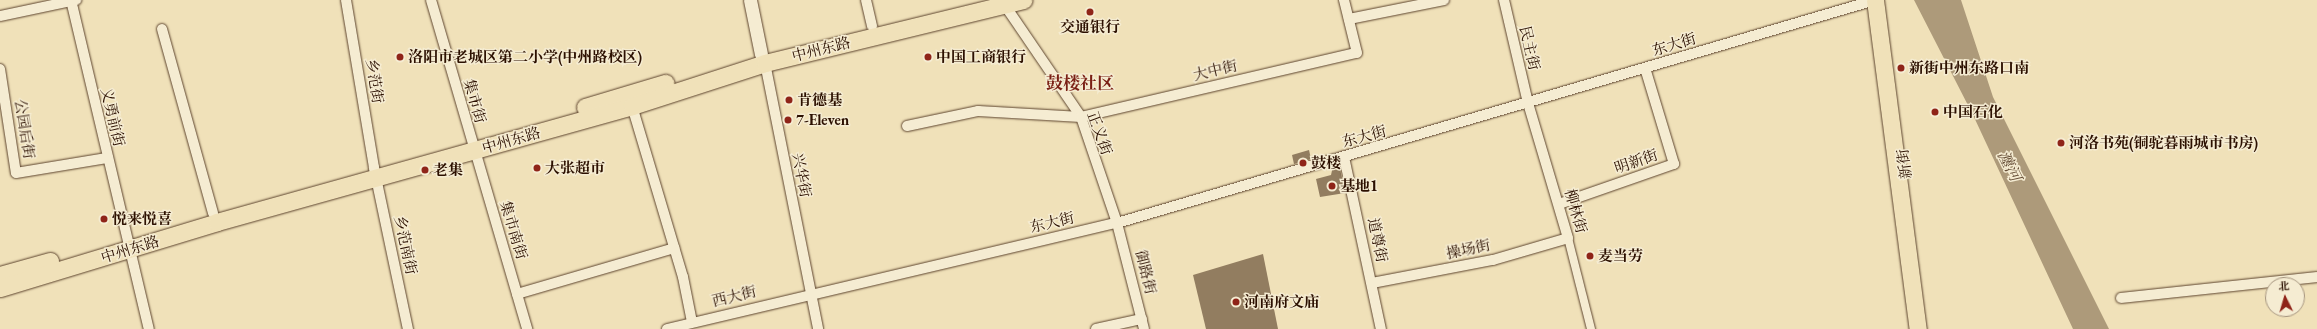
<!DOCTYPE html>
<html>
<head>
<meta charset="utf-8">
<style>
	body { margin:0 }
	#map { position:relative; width:2317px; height:329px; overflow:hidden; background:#f0e1b9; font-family:"EB Garamond","Noto Serif SC",serif }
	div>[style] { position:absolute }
	.water>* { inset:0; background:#ad9a7a }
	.building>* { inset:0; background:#927d60 }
	.roads { filter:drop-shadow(0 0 1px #5d442e) drop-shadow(0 0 1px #5d442e) }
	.pedestrian>* { height:8px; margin:-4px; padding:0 4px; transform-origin:4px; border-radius:4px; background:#f5ecd2 }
	.minor>* { height:10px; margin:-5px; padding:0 5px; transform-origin:5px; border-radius:5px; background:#f5ecd2 }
	.tertiary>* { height:13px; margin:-6.5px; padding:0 6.5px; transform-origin:6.5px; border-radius:6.5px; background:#f5ecd2 }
	.primary>* { height:17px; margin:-8.5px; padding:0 8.5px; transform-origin:8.5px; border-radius:8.5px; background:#f0e1b9 }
	.dots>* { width:11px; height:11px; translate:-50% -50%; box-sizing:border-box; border:2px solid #f5ecd2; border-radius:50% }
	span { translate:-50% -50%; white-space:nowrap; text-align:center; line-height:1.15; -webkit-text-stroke:3px #f5ecd2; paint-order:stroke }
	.poi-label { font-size:15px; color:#2c1000; font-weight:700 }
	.left { translate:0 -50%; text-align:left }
	.street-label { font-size:15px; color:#2c1000 }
	.water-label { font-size:16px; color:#664e37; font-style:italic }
	.quarter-label { font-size:17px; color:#7a1f14; font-weight:700 }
	.north { position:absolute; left:2265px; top:277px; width:40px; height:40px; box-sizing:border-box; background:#f5ecd2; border:1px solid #a5947e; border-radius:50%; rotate:355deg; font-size:11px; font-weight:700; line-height:16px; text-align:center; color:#2c1000 }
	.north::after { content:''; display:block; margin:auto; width:14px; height:18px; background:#8f2418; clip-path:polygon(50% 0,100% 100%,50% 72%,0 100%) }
</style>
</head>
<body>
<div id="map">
	<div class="water">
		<i style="clip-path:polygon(1914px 0,1961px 0,1993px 97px,2109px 329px,2073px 329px,1973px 115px)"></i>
	</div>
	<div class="building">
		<i style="clip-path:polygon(1309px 150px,1311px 159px,1294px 164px,1292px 155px)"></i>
		<i style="clip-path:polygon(1339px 164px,1345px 193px,1320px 197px,1316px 179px,1331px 175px,1333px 166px)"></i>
		<i style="clip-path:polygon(1263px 254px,1278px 329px,1206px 329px,1193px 275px)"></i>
	</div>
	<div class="roads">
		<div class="pedestrian">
			<i style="left:1568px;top:238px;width:94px;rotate:75.8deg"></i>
		</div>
		<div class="minor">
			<i style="left:71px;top:0;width:338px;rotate:76.7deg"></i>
			<i style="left:346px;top:0;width:170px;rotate:80.5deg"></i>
			<i style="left:374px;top:168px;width:165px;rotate:78.1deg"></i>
			<i style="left:431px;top:0;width:343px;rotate:73.7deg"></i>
			<i style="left:866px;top:0;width:27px;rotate:77deg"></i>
			<i style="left:1002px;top:1px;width:140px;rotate:55.7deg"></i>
			<i style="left:1081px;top:117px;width:112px;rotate:71.2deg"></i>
			<i style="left:1117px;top:223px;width:109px;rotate:75.7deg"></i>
			<i style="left:0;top:16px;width:78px;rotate:-11.9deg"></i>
			<i style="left:1349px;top:19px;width:97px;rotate:-11.3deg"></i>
			<i style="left:162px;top:29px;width:191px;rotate:74.5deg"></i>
			<i style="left:765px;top:63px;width:271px;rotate:78.7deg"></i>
			<i style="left:0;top:69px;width:105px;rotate:81.3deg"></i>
			<i style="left:16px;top:173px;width:92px;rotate:-9.4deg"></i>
			<i style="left:632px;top:106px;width:178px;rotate:73.4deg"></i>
			<i style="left:683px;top:277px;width:46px;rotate:78.7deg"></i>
			<i style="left:907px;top:126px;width:73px;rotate:-11.9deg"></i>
			<i style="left:978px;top:111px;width:103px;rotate:3.3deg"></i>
			<i style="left:1081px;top:117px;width:283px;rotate:-13.1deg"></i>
			<i style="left:1357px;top:53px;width:55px;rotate:-103.8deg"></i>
			<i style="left:1344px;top:157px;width:176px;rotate:77.9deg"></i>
			<i style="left:1559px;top:204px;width:122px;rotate:-19.2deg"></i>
			<i style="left:1674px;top:164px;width:100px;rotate:-106.8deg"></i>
			<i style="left:1372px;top:283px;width:123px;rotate:-10.8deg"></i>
			<i style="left:1493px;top:260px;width:78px;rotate:-16.3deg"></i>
			<i style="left:1568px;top:238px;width:141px;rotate:-106.5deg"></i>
			<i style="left:1528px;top:103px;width:106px;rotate:-103.1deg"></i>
			<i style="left:517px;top:294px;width:164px;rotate:-16.3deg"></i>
			<i style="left:2121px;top:298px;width:197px;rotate:-6.1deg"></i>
			<i style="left:667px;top:329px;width:462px;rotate:-13.3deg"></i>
			<i style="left:1117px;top:223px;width:790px;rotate:-16.39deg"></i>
			<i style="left:1096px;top:329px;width:47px;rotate:-12.3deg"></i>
		</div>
		<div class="tertiary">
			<i style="left:750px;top:0;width:55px;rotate:78.5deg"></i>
		</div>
		<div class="primary">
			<i style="left:1875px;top:0;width:332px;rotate:82.6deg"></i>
			<i style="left:585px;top:107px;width:84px;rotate:-16.7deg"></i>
			<i style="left:0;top:275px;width:52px;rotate:-15.6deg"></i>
			<i style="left:0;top:288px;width:227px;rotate:-16.9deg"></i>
			<i style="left:217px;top:222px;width:431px;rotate:-15.6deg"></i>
			<i style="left:632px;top:106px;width:140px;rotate:-17.9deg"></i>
			<i style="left:765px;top:63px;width:266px;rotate:-13.7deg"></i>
		</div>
	</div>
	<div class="dots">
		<i style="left:1090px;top:12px;background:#8f2418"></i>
		<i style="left:400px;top:57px;background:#8f2418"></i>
		<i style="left:928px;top:57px;background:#8f2418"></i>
		<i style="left:1901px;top:68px;background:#8f2418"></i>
		<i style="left:789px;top:100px;background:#8f2418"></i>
		<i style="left:1935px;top:112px;background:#8f2418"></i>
		<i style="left:788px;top:120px;background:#8f2418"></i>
		<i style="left:2061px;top:143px;background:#8f2418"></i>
		<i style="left:1303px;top:163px;background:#8f2418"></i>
		<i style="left:537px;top:168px;background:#8f2418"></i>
		<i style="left:425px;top:170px;background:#8f2418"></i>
		<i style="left:1332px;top:186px;background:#8f2418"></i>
		<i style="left:104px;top:219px;background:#8f2418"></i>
		<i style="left:1590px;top:256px;background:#8f2418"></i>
		<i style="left:1236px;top:302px;background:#8f2418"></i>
	</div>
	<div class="poi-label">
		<span style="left:1090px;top:27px">交通银行</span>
		<span class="left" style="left:408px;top:57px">洛阳市老城区第二小学(中州路校区)</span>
		<span class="left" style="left:936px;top:57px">中国工商银行</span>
		<span class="left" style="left:1909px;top:68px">新街中州东路口南</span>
		<span class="left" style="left:797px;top:100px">肯德基</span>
		<span class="left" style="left:1943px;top:112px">中国石化</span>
		<span class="left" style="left:796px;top:120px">7-Eleven</span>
		<span class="left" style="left:2069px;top:143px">河洛书苑(铜驼暮雨城市书房)</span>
		<span class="left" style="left:1311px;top:163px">鼓楼</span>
		<span class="left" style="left:545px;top:168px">大张超市</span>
		<span class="left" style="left:433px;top:170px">老集</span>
		<span class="left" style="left:1340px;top:186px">基地1</span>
		<span class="left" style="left:112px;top:219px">悦来悦喜</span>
		<span class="left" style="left:1598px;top:256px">麦当劳</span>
		<span class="left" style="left:1244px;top:302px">河南府文庙</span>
	</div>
	<div class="street-label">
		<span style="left:1674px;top:44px;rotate:-17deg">东大街</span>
		<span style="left:1530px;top:48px;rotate:77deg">民主街</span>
		<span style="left:821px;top:49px;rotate:-14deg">中州东路</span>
		<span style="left:1215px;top:70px;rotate:-13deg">大中街</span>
		<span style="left:375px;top:81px;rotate:81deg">乡范街</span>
		<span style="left:475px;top:101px;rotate:74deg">集市街</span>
		<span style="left:113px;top:117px;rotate:77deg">义勇前街</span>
		<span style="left:25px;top:129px;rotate:81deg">公园后街</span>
		<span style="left:1100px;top:133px;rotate:70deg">正义街</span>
		<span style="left:1364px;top:136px;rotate:-15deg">东大街</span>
		<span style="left:511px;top:140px;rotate:-16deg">中州东路</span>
		<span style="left:1636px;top:161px;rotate:-19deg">明新街</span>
		<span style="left:1904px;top:164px;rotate:-97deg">新街</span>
		<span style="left:802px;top:175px;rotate:79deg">兴华街</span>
		<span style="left:1576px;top:211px;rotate:74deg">柳林街</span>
		<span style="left:1052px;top:222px;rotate:-13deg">东大街</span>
		<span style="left:514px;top:230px;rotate:73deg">集市南街</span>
		<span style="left:1378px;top:240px;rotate:78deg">道尊街</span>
		<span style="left:406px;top:245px;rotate:78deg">乡范南街</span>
		<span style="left:130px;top:249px;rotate:-17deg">中州东路</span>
		<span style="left:1468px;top:249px;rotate:-12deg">操场街</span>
		<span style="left:1146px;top:272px;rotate:76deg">御路街</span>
		<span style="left:734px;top:296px;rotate:-14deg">西大街</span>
	</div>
	<div class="water-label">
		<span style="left:2009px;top:166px;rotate:63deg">瀍河</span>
	</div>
	<div class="quarter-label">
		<span style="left:1080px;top:84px">鼓楼社区</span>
	</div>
	<div class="north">北</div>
</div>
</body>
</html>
